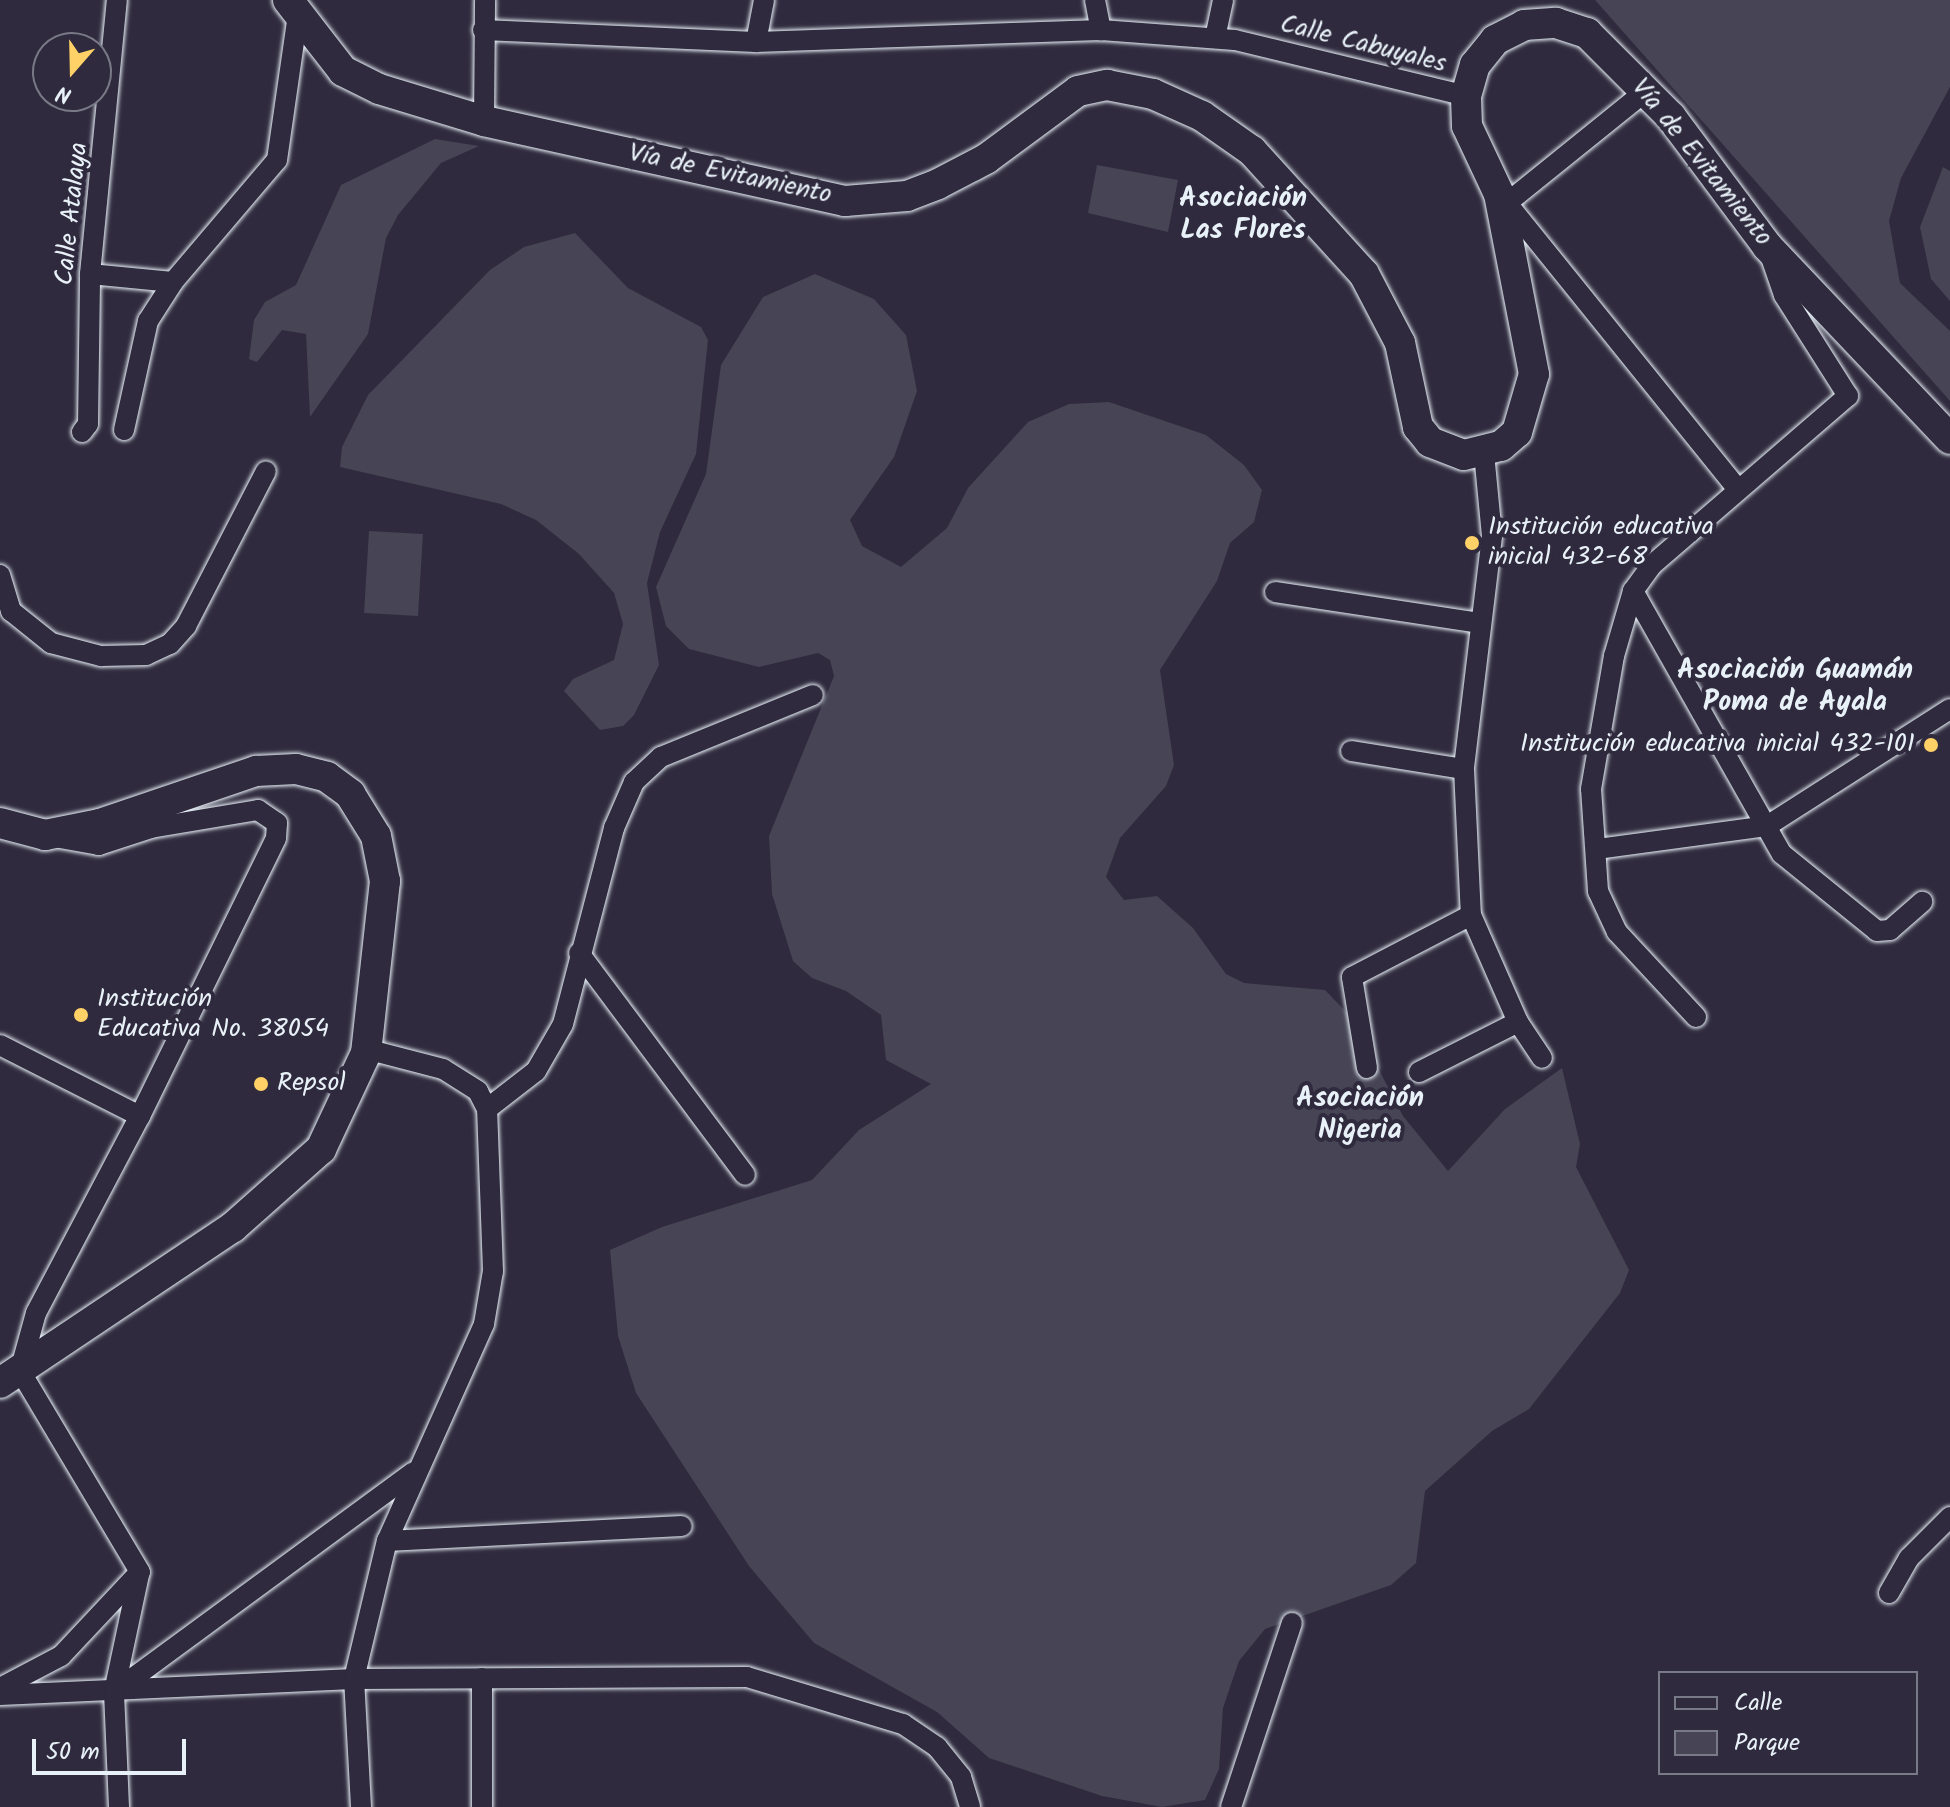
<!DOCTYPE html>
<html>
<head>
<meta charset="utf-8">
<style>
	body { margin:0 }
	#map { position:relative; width:1950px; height:1807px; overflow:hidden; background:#2f2a3d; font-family:Kalam,sans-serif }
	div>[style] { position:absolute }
	.green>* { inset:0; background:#464455 }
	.roads { filter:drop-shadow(0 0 2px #e8f1f8) drop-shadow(0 0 2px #e8f1f8) }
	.minor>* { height:20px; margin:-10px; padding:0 10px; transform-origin:10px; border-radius:10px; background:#2f2a3d }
	.highway>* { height:30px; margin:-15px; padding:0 15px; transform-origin:15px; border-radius:15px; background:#2f2a3d }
	.dots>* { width:22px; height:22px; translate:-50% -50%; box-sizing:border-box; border:4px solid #2f2a3d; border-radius:50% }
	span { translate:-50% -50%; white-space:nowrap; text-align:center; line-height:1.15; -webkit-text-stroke:8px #2f2a3d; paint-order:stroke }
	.street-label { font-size:26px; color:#e8f1f8 }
	.poi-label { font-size:26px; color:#e8f1f8 }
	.left { translate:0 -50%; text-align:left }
	.right { translate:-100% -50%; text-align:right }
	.neighbourhood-label { font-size:28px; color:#e8f1f8; font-weight:700 }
	.legend { position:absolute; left:1658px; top:1671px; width:260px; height:104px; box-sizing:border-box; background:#2f2a3d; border:2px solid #797a88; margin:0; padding:10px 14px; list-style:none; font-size:24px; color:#e8f1f8 }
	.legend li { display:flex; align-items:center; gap:16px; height:40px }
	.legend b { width:40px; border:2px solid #797a88 }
	.north { position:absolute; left:32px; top:32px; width:80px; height:80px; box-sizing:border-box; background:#2f2a3d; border:2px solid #797a88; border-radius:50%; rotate:200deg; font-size:22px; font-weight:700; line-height:32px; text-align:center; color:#e8f1f8 }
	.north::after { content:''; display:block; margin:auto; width:28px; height:36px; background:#ffd166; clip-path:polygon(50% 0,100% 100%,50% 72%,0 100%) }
	.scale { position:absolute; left:32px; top:1739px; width:154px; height:36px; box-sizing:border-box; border:4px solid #e8f1f8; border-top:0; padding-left:10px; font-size:24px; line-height:28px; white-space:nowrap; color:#e8f1f8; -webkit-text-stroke:6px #2f2a3d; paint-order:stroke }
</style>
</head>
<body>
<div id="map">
	<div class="green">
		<i style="clip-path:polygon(1595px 0,1950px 0,1950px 87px,1901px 178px,1889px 221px,1900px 283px,1950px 331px,1950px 401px)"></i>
		<i style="clip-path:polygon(435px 139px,479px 146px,441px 163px,398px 215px,386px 238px,368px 334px,310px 417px,306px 334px,282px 330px,257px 362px,249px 359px,254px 320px,265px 302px,296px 285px,341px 185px)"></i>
		<i style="clip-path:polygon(1097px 165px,1178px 180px,1168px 232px,1088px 213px)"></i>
		<i style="clip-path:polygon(1943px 167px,1950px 171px,1950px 301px,1931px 279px,1920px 227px)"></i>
		<i style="clip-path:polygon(575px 233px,628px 288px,701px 327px,708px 340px,696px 454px,660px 532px,647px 583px,659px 665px,634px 715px,623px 726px,600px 730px,564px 691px,573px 679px,614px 660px,623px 624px,614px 593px,579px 554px,536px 520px,501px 504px,340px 467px,342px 447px,368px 395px,490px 270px,524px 247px)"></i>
		<i style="clip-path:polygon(815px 274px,874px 299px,906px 335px,917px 391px,894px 457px,850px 520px,862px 546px,901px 567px,947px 528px,968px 488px,1028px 422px,1069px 404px,1109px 402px,1206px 435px,1244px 465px,1262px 490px,1254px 522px,1230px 543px,1217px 581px,1160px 670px,1174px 765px,1166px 786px,1120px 838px,1106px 877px,1124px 900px,1157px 896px,1193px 928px,1226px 974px,1244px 983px,1325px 990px,1352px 1018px,1403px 1116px,1448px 1171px,1505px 1109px,1562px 1068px,1580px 1144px,1576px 1167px,1629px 1270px,1620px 1293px,1529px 1409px,1492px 1431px,1425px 1491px,1416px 1563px,1391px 1585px,1265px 1629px,1239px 1661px,1223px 1708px,1219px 1769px,1205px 1800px,1162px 1807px,1102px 1796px,989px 1758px,937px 1712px,814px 1643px,749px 1566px,636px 1393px,618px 1336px,610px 1250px,662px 1227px,812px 1180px,859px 1130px,931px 1084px,886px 1060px,881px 1015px,846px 991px,812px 978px,793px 961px,772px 894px,769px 836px,834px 676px,830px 660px,818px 653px,759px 667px,689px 649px,666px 626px,656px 587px,706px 474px,721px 365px,763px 297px)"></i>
		<i style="clip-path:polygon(369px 531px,423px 534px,418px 616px,364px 613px)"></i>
	</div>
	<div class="roads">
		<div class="minor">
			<i style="left:1095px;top:0;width:31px;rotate:79deg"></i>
			<i style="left:483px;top:30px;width:273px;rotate:2.5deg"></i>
			<i style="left:756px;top:42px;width:345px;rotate:-2deg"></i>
			<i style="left:1101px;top:30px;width:134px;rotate:4.3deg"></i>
			<i style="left:1235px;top:40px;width:238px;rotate:13.6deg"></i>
			<i style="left:1215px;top:38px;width:39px;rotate:-78deg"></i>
			<i style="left:756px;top:42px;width:43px;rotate:-79.2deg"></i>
			<i style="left:484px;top:121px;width:121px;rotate:-89.5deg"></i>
			<i style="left:1502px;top:197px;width:376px;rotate:51.1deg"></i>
			<i style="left:1507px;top:203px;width:179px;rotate:-38.9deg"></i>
			<i style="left:90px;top:274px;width:83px;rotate:5.5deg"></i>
			<i style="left:124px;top:430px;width:112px;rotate:-77.6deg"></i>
			<i style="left:148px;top:321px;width:46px;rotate:-57.3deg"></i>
			<i style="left:173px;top:282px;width:160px;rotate:-49.6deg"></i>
			<i style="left:277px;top:160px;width:154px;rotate:-81.8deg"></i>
			<i style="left:82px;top:432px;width:10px;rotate:-53deg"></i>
			<i style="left:88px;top:424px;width:150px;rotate:-89.2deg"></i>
			<i style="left:90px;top:274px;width:275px;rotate:-84.4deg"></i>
			<i style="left:1484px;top:453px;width:83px;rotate:84.5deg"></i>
			<i style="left:1492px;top:536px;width:235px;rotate:96.9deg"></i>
			<i style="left:1464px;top:769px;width:146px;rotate:87.3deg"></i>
			<i style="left:1471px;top:915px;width:117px;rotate:66.3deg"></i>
			<i style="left:1518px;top:1022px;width:43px;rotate:56.3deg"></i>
			<i style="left:0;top:575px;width:38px;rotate:73deg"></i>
			<i style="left:11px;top:611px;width:51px;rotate:38.7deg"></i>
			<i style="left:51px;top:643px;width:52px;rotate:14.6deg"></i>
			<i style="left:101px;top:656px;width:45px;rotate:-1.3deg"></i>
			<i style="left:146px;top:655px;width:26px;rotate:-25deg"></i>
			<i style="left:170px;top:644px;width:24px;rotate:-48deg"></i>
			<i style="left:186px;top:626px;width:174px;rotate:-62.7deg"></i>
			<i style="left:1633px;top:591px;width:302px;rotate:60.5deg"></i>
			<i style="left:1782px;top:854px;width:122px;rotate:39deg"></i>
			<i style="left:1877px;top:931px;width:13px;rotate:-4deg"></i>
			<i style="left:1890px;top:930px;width:43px;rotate:-41.2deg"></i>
			<i style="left:1275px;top:592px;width:208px;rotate:8.6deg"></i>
			<i style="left:1351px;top:751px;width:114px;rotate:9.1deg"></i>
			<i style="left:1597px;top:849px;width:172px;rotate:-7.7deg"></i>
			<i style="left:1767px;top:826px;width:217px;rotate:-32.6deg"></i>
			<i style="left:579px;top:953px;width:277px;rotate:53.2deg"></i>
			<i style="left:1696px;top:1017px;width:116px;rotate:-132.9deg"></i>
			<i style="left:1617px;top:932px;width:45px;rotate:-114.9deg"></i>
			<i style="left:1598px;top:891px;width:102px;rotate:-93.9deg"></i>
			<i style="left:1591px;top:789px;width:135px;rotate:-80.2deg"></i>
			<i style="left:1614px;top:656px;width:68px;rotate:-73.7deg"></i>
			<i style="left:1633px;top:591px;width:32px;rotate:-54deg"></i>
			<i style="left:1652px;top:565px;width:259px;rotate:-40.8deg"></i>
			<i style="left:1848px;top:396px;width:120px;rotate:-122.4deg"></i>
			<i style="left:1784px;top:295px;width:39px;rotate:-109deg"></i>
			<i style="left:0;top:1045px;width:157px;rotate:26.9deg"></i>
			<i style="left:1367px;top:1068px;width:92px;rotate:-99.4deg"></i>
			<i style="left:1352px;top:977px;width:134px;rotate:-27.5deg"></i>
			<i style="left:1419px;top:1072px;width:111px;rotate:-26.8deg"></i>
			<i style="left:487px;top:1109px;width:62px;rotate:-37.8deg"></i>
			<i style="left:536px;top:1071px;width:54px;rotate:-60.1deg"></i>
			<i style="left:563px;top:1024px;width:203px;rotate:-75.4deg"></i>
			<i style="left:614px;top:828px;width:50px;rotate:-66.5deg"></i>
			<i style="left:634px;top:782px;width:37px;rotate:-43deg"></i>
			<i style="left:661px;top:757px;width:164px;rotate:-22.2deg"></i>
			<i style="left:387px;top:1541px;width:295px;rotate:-2.9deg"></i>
			<i style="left:1889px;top:1593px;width:40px;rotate:-60.3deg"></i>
			<i style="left:1909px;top:1558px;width:58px;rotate:-45deg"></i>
			<i style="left:482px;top:1678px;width:129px;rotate:90deg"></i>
			<i style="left:0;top:1688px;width:69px;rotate:-27.7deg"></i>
			<i style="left:61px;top:1656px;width:115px;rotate:-46.8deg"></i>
			<i style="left:140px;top:1572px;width:234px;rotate:-120.8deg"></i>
			<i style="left:20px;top:1371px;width:60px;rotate:-74.6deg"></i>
			<i style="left:36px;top:1313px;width:223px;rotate:-62.2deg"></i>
			<i style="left:140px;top:1116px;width:309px;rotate:-63.9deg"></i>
			<i style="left:276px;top:838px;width:15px;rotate:-86deg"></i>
			<i style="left:277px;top:823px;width:23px;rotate:-146deg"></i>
			<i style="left:258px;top:810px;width:109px;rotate:170.5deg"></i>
			<i style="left:151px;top:828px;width:55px;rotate:161.9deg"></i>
			<i style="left:99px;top:845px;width:51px;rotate:-169.8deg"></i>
			<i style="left:114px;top:1692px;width:371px;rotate:-36.3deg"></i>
			<i style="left:0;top:1695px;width:354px;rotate:-2.6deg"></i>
			<i style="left:354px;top:1679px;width:393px;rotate:-0.3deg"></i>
			<i style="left:747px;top:1677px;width:163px;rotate:16.8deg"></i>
			<i style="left:903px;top:1724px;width:41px;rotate:34.1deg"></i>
			<i style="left:937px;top:1747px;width:38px;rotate:51deg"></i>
			<i style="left:961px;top:1777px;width:31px;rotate:73deg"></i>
			<i style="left:119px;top:1807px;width:115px;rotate:-92.5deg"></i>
			<i style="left:114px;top:1692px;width:121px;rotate:-78deg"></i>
			<i style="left:361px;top:1807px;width:128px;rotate:-93.1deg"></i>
			<i style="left:354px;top:1679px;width:142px;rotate:-76.6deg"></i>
			<i style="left:387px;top:1541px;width:238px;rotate:-65.9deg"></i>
			<i style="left:484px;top:1324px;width:54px;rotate:-80.4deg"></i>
			<i style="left:493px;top:1271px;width:162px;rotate:-92.1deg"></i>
			<i style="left:487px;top:1109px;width:20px;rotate:-117deg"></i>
			<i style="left:478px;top:1091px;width:41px;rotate:-147.8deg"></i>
			<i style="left:443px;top:1069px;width:80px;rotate:-165.4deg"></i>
			<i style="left:1231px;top:1807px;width:194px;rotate:-71.7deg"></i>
		</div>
		<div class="highway">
			<i style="left:288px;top:0;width:90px;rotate:52.2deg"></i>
			<i style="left:343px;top:71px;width:40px;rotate:26.6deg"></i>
			<i style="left:379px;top:89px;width:110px;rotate:16.9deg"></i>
			<i style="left:484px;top:121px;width:370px;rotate:12.5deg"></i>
			<i style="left:845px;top:201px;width:62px;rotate:-4.6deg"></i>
			<i style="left:907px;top:196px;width:33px;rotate:-21deg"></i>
			<i style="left:938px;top:184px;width:54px;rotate:-27.5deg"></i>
			<i style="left:986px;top:159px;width:114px;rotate:-36.5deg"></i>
			<i style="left:1078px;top:91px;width:30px;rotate:-12deg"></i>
			<i style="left:1107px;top:85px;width:47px;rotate:11.1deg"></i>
			<i style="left:1153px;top:94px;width:54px;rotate:24.2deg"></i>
			<i style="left:1202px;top:116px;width:61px;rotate:35deg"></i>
			<i style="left:1252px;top:151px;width:166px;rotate:47.7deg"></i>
			<i style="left:1364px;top:274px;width:78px;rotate:62.4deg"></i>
			<i style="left:1400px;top:343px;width:86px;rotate:77.9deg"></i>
			<i style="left:1418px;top:427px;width:19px;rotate:51deg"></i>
			<i style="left:1430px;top:442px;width:36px;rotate:21deg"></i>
			<i style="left:1464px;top:455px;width:38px;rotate:-14deg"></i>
			<i style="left:1501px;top:446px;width:21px;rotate:-41deg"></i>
			<i style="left:1517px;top:432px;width:60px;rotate:-73.7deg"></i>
			<i style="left:1534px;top:374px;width:183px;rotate:-101deg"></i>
			<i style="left:1499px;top:194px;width:75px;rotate:-115.2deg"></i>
			<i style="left:1467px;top:126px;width:30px;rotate:-92deg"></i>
			<i style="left:1466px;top:96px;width:32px;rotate:-74deg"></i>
			<i style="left:1475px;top:65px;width:32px;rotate:-51deg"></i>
			<i style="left:1495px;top:40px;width:33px;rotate:-27deg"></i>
			<i style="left:1524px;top:25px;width:32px;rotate:-4deg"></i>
			<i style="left:1556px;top:23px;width:33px;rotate:18deg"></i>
			<i style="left:1587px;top:33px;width:119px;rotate:45deg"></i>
			<i style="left:1671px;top:117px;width:161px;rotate:53.3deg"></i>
			<i style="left:1767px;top:246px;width:266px;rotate:46.5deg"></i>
			<i style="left:0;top:823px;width:47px;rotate:14.9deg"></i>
			<i style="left:45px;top:835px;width:56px;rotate:-11.3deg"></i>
			<i style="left:100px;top:824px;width:165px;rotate:-18.8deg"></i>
			<i style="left:256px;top:771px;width:40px;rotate:-2.9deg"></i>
			<i style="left:296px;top:769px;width:32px;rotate:14deg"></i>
			<i style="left:327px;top:777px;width:29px;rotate:36deg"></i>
			<i style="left:350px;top:794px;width:49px;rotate:58.2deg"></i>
			<i style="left:376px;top:836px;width:46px;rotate:78.7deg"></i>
			<i style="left:385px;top:881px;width:173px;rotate:96.3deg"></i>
			<i style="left:366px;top:1053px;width:106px;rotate:115.1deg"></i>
			<i style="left:321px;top:1149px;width:118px;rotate:138.4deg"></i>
			<i style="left:233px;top:1227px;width:280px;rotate:146.2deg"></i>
		</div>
	</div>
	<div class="dots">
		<i style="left:1472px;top:543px;background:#ffd166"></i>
		<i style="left:1931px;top:745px;background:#ffd166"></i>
		<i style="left:81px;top:1015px;background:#ffd166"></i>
		<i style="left:261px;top:1084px;background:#ffd166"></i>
	</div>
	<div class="street-label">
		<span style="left:1363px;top:45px;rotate:14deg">Calle Cabuyales</span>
		<span style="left:1701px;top:163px;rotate:51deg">Vía de Evitamiento</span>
		<span style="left:730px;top:175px;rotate:12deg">Vía de Evitamiento</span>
		<span style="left:73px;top:214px;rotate:-84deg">Calle Atalaya</span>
	</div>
	<div class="poi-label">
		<span class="left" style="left:1488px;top:543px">Institución educativa<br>inicial 432-68</span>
		<span class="right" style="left:1915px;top:745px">Institución educativa inicial 432-101</span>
		<span class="left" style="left:97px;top:1015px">Institución<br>Educativa No. 38054</span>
		<span class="left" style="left:277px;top:1084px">Repsol</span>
	</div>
	<div class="neighbourhood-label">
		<span style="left:1243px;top:215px">Asociación<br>Las Flores</span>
		<span style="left:1795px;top:687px">Asociación Guamán<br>Poma de Ayala</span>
		<span style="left:1360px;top:1115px">Asociación<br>Nigeria</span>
	</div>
	<ul class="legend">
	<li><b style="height:10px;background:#2f2a3d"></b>Calle</li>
	<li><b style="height:22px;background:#464455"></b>Parque</li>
	</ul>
	<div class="north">N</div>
	<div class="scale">50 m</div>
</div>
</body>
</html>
